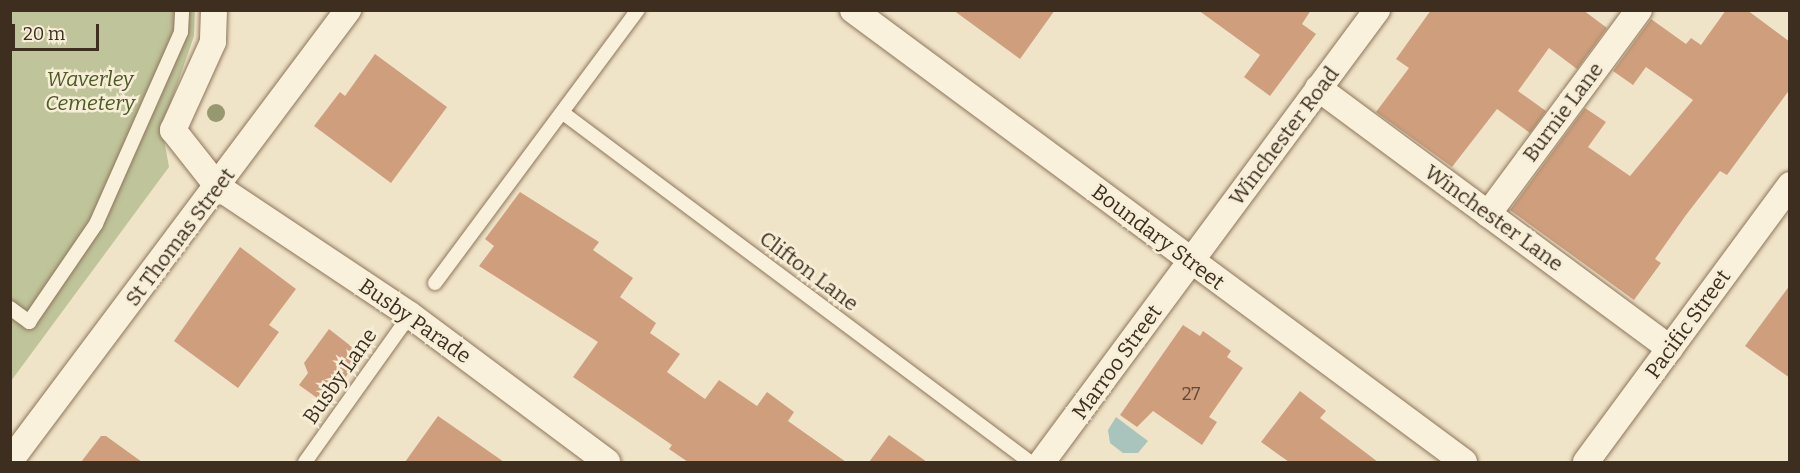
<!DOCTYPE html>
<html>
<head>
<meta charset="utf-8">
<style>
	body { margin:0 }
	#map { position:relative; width:1800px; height:473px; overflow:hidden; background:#f0e4c8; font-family:Bitter,serif }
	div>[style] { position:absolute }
	.cemetery>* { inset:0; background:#bfc49a }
	.water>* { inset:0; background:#a9c4bc }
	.building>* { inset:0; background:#cf9f7d }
	.roads { filter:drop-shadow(0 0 2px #8d765c) drop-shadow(0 0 2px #8d765c) }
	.service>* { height:14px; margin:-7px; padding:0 7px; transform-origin:7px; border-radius:7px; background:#faf1dc }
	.minor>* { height:26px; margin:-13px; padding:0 13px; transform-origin:13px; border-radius:13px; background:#faf1dc }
	.trees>* { width:18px; height:18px; margin:-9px; border-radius:50%; background:#96986f }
	span { translate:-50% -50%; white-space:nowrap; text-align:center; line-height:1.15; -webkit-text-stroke:5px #f7eed8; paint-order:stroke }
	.number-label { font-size:18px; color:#624a37 }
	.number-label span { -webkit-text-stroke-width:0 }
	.park-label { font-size:21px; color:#4d5a26; font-style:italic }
	.street-label { font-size:21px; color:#3d2e20 }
	.frame { position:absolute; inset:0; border:12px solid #3d2e20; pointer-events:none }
	.scale { position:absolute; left:12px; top:24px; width:87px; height:27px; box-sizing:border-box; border:3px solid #3d2e20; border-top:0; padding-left:8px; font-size:18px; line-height:21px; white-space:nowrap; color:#3d2e20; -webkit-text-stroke:4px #f7eed8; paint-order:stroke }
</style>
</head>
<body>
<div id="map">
	<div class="cemetery">
		<i style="clip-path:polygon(11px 11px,195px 11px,194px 36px,162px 128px,169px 167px,11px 381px)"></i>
	</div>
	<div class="water">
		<i style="clip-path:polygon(1116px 417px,1148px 441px,1138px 453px,1123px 453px,1110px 443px,1108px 430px)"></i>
	</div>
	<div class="building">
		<i style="clip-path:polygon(953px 10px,1055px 10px,1020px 59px)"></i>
		<i style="clip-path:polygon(1198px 10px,1311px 10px,1302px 24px,1316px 34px,1270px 96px,1244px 77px,1260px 55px)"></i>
		<i style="clip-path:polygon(1431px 10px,1583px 10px,1607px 28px,1577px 69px,1549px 48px,1518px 91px,1546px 111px,1530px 133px,1497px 109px,1452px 167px,1376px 112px,1409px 68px,1396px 59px)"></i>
		<i style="clip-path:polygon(1726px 10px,1747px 10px,1790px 42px,1790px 89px,1727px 175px,1720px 171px,1686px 215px,1655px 259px,1661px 263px,1634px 300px,1510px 210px,1585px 108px,1606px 122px,1588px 147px,1630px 176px,1693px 100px,1646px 67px,1633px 85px,1613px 71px,1651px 19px,1686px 44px,1691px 38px,1701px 45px)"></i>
		<i style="clip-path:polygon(375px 54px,447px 107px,391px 183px,314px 126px,340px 92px,345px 96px)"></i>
		<i style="clip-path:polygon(520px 192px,599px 242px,593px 250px,633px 278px,620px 297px,656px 323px,650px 333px,680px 354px,667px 372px,705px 399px,719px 380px,757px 406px,767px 392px,794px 412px,788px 421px,846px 462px,688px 462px,669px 449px,672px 445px,573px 377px,598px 342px,479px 266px,494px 246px,485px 239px)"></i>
		<i style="clip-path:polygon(240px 247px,296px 289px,269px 325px,279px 332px,238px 388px,174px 341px)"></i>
		<i style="clip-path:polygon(1790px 285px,1790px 378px,1745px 346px)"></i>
		<i style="clip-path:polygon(1183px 325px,1200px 336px,1203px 331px,1231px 351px,1227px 357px,1243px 368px,1209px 417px,1217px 422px,1202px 445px,1153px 411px,1137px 427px,1120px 415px)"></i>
		<i style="clip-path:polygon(329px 329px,361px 354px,327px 405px,299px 385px,308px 373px,304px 363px)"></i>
		<i style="clip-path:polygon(1300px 391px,1326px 411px,1320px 418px,1378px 462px,1289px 462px,1261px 442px)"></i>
		<i style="clip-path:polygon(438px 416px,464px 434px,504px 462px,405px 462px)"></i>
		<i style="clip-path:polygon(889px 435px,927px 462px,869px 462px)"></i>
		<i style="clip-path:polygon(101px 436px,106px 436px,142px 462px,81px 462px)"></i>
	</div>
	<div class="roads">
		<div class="service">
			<i style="left:563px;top:113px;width:583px;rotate:36.77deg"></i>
			<i style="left:435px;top:283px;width:340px;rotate:-53.4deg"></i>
			<i style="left:10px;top:308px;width:24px;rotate:36deg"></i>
			<i style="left:29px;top:322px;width:119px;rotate:-55.6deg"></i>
			<i style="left:96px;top:224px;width:210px;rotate:-66.1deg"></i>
			<i style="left:181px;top:32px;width:22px;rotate:-87deg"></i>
			<i style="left:305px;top:462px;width:181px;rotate:-54.5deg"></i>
		</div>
		<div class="minor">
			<i style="left:214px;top:10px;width:32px;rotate:92deg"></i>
			<i style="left:213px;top:42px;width:97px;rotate:114.4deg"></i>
			<i style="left:173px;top:130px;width:73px;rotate:51.7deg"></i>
			<i style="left:218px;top:187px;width:231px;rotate:33.7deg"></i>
			<i style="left:410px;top:315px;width:246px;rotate:36.7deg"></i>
			<i style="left:853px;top:10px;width:760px;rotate:36.49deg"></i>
			<i style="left:1318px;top:88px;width:438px;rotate:36.5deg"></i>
			<i style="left:1488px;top:214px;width:254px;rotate:-53.5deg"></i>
			<i style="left:10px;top:461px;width:564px;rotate:-53.15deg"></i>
			<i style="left:1042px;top:462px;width:563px;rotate:-53.46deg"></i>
			<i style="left:1586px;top:462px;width:344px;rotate:-53.6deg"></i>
		</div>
	</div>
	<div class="trees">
		<i style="left:216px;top:113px"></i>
	</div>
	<div class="number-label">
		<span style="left:1191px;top:394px">27</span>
	</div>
	<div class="park-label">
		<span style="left:90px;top:91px">Waverley<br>Cemetery</span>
	</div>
	<div class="street-label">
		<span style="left:1563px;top:112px;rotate:-53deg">Burnie Lane</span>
		<span style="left:1284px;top:136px;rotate:-53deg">Winchester Road</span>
		<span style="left:1494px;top:218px;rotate:36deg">Winchester Lane</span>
		<span style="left:180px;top:237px;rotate:-53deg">St Thomas Street</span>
		<span style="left:1158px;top:237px;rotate:37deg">Boundary Street</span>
		<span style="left:809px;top:271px;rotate:37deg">Clifton Lane</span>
		<span style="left:415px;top:321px;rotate:35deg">Busby Parade</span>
		<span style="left:1688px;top:324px;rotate:-54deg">Pacific Street</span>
		<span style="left:1117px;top:362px;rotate:-54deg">Marroo Street</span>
		<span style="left:340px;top:376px;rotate:-55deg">Busby Lane</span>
	</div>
	<div class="frame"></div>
	<div class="scale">20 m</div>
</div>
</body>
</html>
